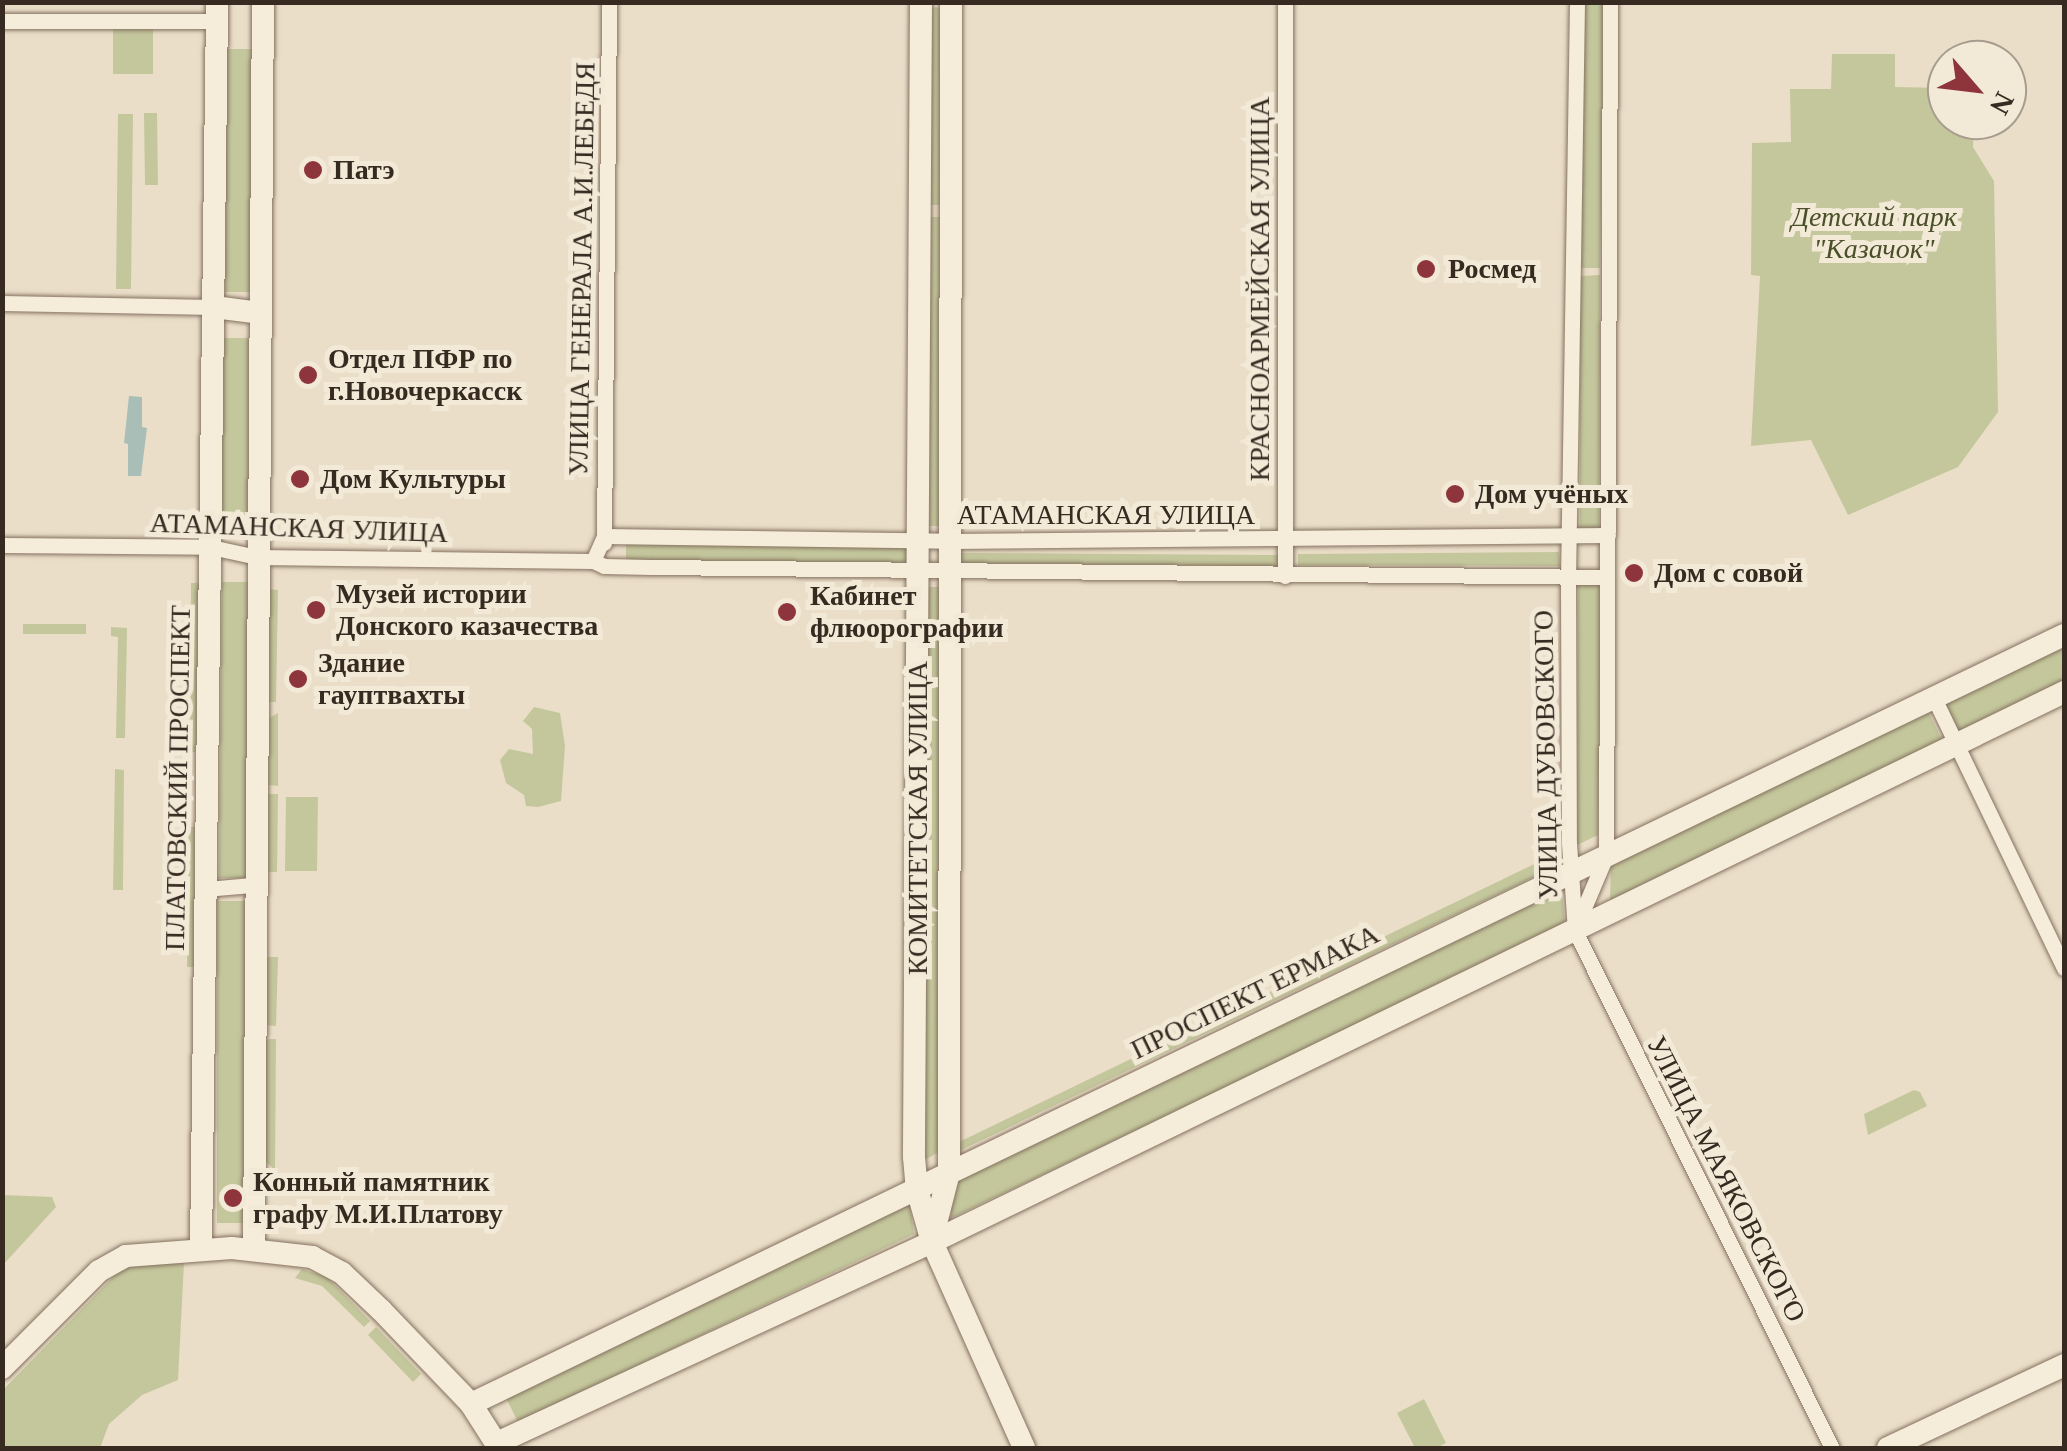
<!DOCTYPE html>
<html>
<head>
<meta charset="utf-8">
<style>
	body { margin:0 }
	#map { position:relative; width:2067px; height:1451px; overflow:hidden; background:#eadec8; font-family:Georgia,serif }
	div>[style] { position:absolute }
	.green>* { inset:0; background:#c4c79c }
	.water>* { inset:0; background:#a8beb7 }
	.roads { filter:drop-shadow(0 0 2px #84715f) drop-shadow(0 0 2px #84715f) }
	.street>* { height:15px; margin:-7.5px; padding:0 7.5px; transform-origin:7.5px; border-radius:7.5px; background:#f6ecda }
	.secondary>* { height:22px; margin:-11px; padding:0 11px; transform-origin:11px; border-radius:11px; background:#f6ecda }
	.dots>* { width:28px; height:28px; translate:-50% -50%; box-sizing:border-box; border:5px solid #f2e9d7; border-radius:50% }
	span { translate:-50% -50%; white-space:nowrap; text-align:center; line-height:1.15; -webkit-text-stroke:10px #f2e9d7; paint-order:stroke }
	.poi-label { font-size:28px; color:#362a21; font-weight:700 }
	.left { translate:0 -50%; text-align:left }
	.park-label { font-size:28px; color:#495029; font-style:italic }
	.street-label { font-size:28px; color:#362a21 }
	.frame { position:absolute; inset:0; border:5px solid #362a21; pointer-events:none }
	.north { position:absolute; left:1927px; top:40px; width:100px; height:100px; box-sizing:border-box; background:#f2e9d7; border:2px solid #a79d8e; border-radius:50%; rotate:118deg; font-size:28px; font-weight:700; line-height:40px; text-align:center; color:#362a21 }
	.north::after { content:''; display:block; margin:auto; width:35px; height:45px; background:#8d353a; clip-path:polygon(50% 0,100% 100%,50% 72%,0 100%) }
</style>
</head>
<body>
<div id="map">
	<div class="green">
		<i style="clip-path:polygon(1585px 3px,1604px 3px,1600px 268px,1581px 268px)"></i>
		<i style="clip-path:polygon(927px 7px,944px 8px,944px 205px,926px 205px)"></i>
		<i style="clip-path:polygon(113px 29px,153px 29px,153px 74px,113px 74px)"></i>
		<i style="clip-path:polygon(227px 49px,255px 49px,253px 292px,225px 292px)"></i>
		<i style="clip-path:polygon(1832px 54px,1895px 54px,1895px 87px,1947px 88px,1947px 120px,1975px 120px,1973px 147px,1994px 181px,1998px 412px,1958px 467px,1848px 515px,1811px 440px,1751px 446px,1760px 276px,1751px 275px,1752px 143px,1791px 142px,1790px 89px,1831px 89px)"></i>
		<i style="clip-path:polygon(144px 113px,157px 113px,158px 185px,145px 185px)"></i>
		<i style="clip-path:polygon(118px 114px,133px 114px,131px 289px,116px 289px)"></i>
		<i style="clip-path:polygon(925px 217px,944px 217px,944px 526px,924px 526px)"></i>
		<i style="clip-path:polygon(1600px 275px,1599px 531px,1580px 531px,1580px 276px)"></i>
		<i style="clip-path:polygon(222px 338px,255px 338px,250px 527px,220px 526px)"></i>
		<i style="clip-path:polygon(626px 544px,907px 546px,907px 564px,626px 563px)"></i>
		<i style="clip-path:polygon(1559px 552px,1560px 566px,1298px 565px,1298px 554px)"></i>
		<i style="clip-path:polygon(961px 553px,1278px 555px,1278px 566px,961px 564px)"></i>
		<i style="clip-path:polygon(222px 582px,249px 582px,246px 878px,219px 878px)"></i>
		<i style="clip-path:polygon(191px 583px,205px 583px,204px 752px,190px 752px)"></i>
		<i style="clip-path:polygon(1601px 583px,1598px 835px,1577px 845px,1578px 584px)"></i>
		<i style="clip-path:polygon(922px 587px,946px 587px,940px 1151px,920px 1163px)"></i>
		<i style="clip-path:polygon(269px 589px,278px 590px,276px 702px,269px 702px)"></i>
		<i style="clip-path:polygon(23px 624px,86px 624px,86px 634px,23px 634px)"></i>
		<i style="clip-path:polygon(111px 627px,127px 628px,125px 738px,116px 738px,118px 637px,111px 636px)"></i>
		<i style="clip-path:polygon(2064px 640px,2064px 682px,1959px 734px,1943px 699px)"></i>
		<i style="clip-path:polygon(534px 707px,560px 713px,565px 746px,561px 801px,538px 807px,526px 806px,524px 795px,506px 783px,500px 760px,509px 749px,533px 754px,532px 729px,523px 721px)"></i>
		<i style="clip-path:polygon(1926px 707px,1943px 742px,1610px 904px,1611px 857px)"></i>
		<i style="clip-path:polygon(278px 713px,278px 786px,267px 785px,267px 719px)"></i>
		<i style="clip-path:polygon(115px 769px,124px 770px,123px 890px,113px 890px)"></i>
		<i style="clip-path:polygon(267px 794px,278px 794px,277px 872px,266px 872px)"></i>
		<i style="clip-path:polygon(286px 797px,318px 797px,317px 871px,285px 871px)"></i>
		<i style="clip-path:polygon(188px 827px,205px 827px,205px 967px,187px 967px)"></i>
		<i style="clip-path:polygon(1561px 851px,1563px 863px,957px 1152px,959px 1142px)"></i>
		<i style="clip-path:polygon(1561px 881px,1565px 927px,951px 1218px,952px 1172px)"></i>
		<i style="clip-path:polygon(217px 901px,248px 901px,247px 1223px,217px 1223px)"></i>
		<i style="clip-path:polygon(264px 957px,278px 957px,276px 1026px,261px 1025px)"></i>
		<i style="clip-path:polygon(269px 1039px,276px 1039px,275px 1171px,263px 1158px,264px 1042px)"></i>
		<i style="clip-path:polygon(1914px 1090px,1920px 1092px,1927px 1106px,1868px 1135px,1864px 1114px)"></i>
		<i style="clip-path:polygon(3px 1195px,52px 1197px,56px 1207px,3px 1265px)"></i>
		<i style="clip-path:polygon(909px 1199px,914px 1234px,518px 1422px,505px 1396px)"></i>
		<i style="clip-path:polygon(184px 1263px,178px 1380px,142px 1395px,109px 1424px,100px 1448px,3px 1448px,3px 1390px,119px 1271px,126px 1265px)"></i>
		<i style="clip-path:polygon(302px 1269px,327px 1277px,370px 1321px,364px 1327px,322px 1286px,295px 1278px)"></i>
		<i style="clip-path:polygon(376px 1327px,421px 1374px,413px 1382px,368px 1335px)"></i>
		<i style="clip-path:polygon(1424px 1399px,1446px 1443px,1436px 1448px,1415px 1448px,1397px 1413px)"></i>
	</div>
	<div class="water">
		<i style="clip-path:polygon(129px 396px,142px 397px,142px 427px,147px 428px,141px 476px,128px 476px,128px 444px,124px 443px)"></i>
	</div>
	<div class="roads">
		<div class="street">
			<i style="left:1577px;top:2px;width:580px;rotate:90.89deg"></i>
			<i style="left:1568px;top:582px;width:261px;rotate:89.8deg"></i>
			<i style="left:1569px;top:843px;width:88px;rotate:86.1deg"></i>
			<i style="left:1575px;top:931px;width:577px;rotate:63.57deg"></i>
			<i style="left:2px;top:21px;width:215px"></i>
			<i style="left:2px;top:303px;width:212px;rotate:1.1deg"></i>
			<i style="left:604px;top:536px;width:346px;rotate:0.8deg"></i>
			<i style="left:950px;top:541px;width:658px;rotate:-0.52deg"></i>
			<i style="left:604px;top:543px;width:541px;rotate:-89.47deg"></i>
			<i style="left:2px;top:545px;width:209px;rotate:0.5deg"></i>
			<i style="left:211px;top:547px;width:47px;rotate:12.3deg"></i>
			<i style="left:257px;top:557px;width:336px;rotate:0.7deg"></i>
			<i style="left:593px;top:561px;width:27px;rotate:-66deg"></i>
			<i style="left:593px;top:561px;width:12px;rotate:24deg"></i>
			<i style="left:604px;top:566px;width:47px;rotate:1.2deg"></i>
			<i style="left:651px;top:567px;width:956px;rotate:0.6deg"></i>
			<i style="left:1285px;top:576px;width:574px;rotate:-90deg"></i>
			<i style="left:1934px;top:698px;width:300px;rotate:64.3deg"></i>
			<i style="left:206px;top:889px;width:47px;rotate:-4.9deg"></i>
			<i style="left:1576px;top:927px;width:77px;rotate:-67.1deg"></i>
			<i style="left:1606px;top:856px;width:854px;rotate:-89.73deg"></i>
		</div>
		<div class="secondary">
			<i style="left:921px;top:2px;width:1155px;rotate:90.35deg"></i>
			<i style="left:914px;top:1157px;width:32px;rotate:85deg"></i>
			<i style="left:917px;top:1189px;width:55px;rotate:74.2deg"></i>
			<i style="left:932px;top:1242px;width:226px;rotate:65.9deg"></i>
			<i style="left:214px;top:307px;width:46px;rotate:7.4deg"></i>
			<i style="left:932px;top:1239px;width:68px;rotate:-75.6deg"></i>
			<i style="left:949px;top:1173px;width:1171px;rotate:-89.9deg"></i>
			<i style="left:201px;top:1249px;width:1247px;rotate:-89.26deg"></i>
			<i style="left:254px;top:1249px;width:1247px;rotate:-89.59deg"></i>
			<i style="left:2px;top:1368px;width:137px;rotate:-45deg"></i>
			<i style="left:99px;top:1271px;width:31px;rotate:-29deg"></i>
			<i style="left:126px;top:1256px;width:106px;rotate:-4.3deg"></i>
			<i style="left:232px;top:1248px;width:81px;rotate:6.4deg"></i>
			<i style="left:312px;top:1257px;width:34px;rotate:28deg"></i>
			<i style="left:342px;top:1273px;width:54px;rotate:43.5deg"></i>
			<i style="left:381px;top:1310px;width:130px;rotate:46.2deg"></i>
			<i style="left:471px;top:1404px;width:52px;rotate:57.5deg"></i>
			<i style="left:471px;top:1404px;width:1769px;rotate:-25.77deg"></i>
			<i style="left:499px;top:1442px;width:477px;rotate:-24.8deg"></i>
			<i style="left:932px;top:1242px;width:1259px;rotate:-25.91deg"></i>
			<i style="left:1888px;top:1448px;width:195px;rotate:-25.2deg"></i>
		</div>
	</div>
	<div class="dots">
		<i style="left:313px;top:170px;background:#8d353a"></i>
		<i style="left:1426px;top:269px;background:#8d353a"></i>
		<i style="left:308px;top:375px;background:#8d353a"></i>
		<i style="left:300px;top:479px;background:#8d353a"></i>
		<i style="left:1455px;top:494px;background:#8d353a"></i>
		<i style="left:1634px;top:573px;background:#8d353a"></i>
		<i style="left:316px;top:610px;background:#8d353a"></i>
		<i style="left:787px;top:612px;background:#8d353a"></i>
		<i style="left:298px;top:679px;background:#8d353a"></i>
		<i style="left:233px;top:1198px;background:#8d353a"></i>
	</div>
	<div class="poi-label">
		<span class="left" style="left:333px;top:170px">Патэ</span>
		<span class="left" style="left:1448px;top:269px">Росмед</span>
		<span class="left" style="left:328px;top:375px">Отдел ПФР по<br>г.Новочеркасск</span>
		<span class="left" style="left:320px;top:479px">Дом Культуры</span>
		<span class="left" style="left:1475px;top:494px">Дом учёных</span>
		<span class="left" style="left:1654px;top:573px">Дом с совой</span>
		<span class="left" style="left:336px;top:610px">Музей истории<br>Донского казачества</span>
		<span class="left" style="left:810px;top:612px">Кабинет<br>флюорографии</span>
		<span class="left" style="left:318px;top:679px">Здание<br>гауптвахты</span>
		<span class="left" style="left:253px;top:1198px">Конный памятник<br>графу М.И.Платову</span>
	</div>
	<div class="park-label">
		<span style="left:1874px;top:233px">Детский парк<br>"Казачок"</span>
	</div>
	<div class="street-label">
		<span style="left:582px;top:269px;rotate:-89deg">УЛИЦА ГЕНЕРАЛА А.И.ЛЕБЕДЯ</span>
		<span style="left:1260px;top:289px;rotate:-90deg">КРАСНОАРМЕЙСКАЯ УЛИЦА</span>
		<span style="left:1106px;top:515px">АТАМАНСКАЯ УЛИЦА</span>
		<span style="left:299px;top:528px;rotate:2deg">АТАМАНСКАЯ УЛИЦА</span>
		<span style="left:1546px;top:755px;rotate:-91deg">УЛИЦА ДУБОВСКОГО</span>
		<span style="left:178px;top:778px;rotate:-89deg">ПЛАТОВСКИЙ ПРОСПЕКТ</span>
		<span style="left:918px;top:818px;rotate:-90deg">КОМИТЕТСКАЯ УЛИЦА</span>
		<span style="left:1255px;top:992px;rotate:-26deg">ПРОСПЕКТ ЕРМАКА</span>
		<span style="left:1726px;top:1179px;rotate:63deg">УЛИЦА МАЯКОВСКОГО</span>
	</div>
	<div class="frame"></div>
	<div class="north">N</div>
</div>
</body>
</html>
